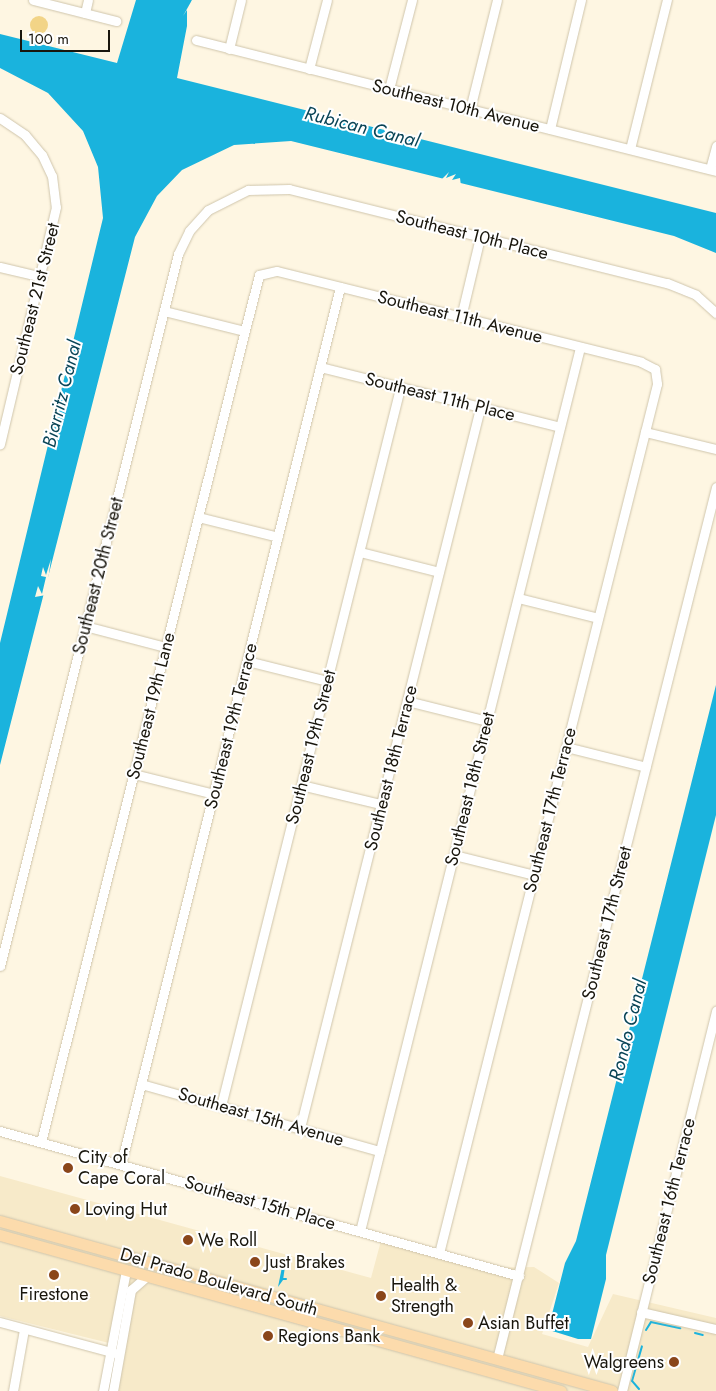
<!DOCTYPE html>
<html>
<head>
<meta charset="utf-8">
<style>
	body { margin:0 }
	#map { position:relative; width:716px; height:1391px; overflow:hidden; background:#fef6e2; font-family:Jost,sans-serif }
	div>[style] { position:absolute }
	.built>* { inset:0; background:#f7eac9 }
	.green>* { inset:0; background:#f2d487 }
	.round { border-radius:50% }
	.water>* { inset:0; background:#1ab3dd }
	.pier>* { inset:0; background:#fef6e2 }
	.stream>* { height:2px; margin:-1px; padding:0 1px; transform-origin:1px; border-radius:1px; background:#1ab3dd }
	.roads { filter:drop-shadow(0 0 1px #cfc5ac) drop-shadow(0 0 1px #cfc5ac) }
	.minor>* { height:9px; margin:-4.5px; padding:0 4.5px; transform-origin:4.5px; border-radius:4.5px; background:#fff }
	.major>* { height:11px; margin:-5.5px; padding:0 5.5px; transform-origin:5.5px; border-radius:5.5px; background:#fcdbac }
	.dots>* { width:14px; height:14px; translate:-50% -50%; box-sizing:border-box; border:2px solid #fff; border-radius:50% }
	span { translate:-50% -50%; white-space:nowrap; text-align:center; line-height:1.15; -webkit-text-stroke:4px #fff; paint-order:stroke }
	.street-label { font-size:18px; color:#19160d }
	.poi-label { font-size:18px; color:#19160d }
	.left { translate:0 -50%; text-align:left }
	.right { translate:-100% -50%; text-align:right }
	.water-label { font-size:19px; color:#0a4557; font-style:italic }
	.scale { position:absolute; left:20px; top:30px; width:90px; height:22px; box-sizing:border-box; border:2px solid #19160d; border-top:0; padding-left:6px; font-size:15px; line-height:18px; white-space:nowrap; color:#19160d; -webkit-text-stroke:4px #fff; paint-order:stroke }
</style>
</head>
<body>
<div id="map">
	<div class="built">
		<i style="clip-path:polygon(0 1176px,371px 1278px,382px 1237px,492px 1268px,534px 1267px,559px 1283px,542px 1334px,588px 1347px,613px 1294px,716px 1318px,716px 1391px,116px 1391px,121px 1346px,0 1316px)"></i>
	</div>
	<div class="green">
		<i class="round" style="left:30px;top:16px;width:18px;height:18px"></i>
	</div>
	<div class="water">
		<i style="clip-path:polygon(136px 0,192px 0,177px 78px,716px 213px,716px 253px,674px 236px,291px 141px,234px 145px,182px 170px,157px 196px,135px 237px,0 765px,0 643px,103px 218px,98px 167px,83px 131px,48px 93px,0 68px,0 34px,117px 63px)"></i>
		<i style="clip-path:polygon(716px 685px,716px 815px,606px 1255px,606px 1279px,591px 1339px,578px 1339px,549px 1330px,550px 1322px,565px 1263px,576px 1241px)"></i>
		<i style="clip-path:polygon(286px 1260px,283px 1280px,278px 1287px,283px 1262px)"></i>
	</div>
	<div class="pier">
		<i style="clip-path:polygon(192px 0,194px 0,187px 31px,187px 10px,183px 16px)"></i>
		<i style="clip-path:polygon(324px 113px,326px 115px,344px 120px,339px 128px,336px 119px,334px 126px,328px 125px)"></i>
		<i style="clip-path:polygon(449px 172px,446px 178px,456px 174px,452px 180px,460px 178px,461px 186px,440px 181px)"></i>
		<i style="clip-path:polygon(51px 559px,46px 595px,35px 597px,38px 586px,42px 594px,46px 577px,41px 576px,43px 567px,46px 575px)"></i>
	</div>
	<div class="stream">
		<i style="left:283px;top:1279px;width:3px"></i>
		<i style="left:646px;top:1330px;width:9px;rotate:-58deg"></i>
		<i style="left:651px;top:1322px;width:30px;rotate:12deg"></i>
		<i style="left:695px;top:1333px;width:8px;rotate:14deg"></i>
		<i style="left:639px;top:1389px;width:11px;rotate:-131deg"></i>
		<i style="left:632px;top:1381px;width:36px;rotate:-74deg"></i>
	</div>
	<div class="roads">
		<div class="minor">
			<i style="left:33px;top:0;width:86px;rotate:14.2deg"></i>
			<i style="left:85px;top:13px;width:13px;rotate:-77deg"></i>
			<i style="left:196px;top:40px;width:536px;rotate:14.14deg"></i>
			<i style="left:229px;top:49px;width:50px;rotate:-76.2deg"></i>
			<i style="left:309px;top:69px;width:71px;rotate:-75.4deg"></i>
			<i style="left:389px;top:89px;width:92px;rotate:-75.5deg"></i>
			<i style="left:470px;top:109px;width:112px;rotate:-76.1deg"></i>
			<i style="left:0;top:118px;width:30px;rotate:34deg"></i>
			<i style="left:25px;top:135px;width:26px;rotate:50deg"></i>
			<i style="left:42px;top:155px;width:23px;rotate:65deg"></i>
			<i style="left:52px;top:176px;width:31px;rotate:83deg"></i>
			<i style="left:56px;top:207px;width:244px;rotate:103.3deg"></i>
			<i style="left:550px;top:129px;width:133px;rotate:-76.5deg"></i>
			<i style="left:630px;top:149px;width:154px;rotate:-76.1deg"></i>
			<i style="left:710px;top:169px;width:24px;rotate:-75deg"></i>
			<i style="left:0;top:267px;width:43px;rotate:13.4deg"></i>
			<i style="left:164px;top:311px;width:82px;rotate:14deg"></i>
			<i style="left:461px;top:317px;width:82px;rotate:-76.6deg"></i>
			<i style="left:320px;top:367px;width:247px;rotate:14deg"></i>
			<i style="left:645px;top:432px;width:73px;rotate:13.5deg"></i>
			<i style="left:198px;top:517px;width:82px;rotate:14deg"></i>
			<i style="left:360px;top:552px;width:81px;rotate:14.2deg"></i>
			<i style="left:518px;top:598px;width:82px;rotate:14deg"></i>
			<i style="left:85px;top:626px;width:83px;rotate:14.7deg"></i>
			<i style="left:247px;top:661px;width:82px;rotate:14deg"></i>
			<i style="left:407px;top:701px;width:82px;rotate:14deg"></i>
			<i style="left:566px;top:747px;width:82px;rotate:14deg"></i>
			<i style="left:134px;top:774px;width:82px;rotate:14deg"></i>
			<i style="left:301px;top:785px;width:82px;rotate:13.4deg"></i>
			<i style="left:454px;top:855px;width:82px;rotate:14deg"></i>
			<i style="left:0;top:966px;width:734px;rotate:-75.96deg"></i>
			<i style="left:178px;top:254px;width:25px;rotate:-64deg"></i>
			<i style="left:189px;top:231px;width:28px;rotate:-48deg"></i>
			<i style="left:208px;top:210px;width:45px;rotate:-26.6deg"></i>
			<i style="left:248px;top:190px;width:41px;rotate:-1.4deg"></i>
			<i style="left:289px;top:189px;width:390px;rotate:14deg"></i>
			<i style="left:667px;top:283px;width:31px;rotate:22deg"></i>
			<i style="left:696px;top:295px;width:27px;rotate:42deg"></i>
			<i style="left:141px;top:1084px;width:248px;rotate:15.7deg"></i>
			<i style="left:221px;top:1106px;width:740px;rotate:-76deg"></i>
			<i style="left:300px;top:1128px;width:742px;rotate:-75.96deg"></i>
			<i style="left:0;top:1131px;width:539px;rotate:15.61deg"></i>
			<i style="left:41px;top:1142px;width:894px;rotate:-75.89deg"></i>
			<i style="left:259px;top:275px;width:18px;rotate:-13deg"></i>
			<i style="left:277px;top:271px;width:375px;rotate:14deg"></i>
			<i style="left:641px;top:362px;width:16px;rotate:27deg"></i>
			<i style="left:655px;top:369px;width:15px;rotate:82deg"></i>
			<i style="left:657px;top:384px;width:896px;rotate:104.08deg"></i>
			<i style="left:121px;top:1164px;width:904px;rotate:-75.98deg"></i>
			<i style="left:360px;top:1231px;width:911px;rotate:-76.02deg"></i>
			<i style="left:641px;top:1312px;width:77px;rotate:12.8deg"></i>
			<i style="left:0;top:1322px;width:119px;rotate:15.1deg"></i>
			<i style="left:497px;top:1359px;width:899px;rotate:-75.9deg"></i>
			<i style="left:13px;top:1391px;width:63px;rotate:-79.9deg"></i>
			<i style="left:103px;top:1391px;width:123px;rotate:-79.2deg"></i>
			<i style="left:113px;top:1391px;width:103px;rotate:-79.9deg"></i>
			<i style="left:131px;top:1290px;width:21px;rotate:-41deg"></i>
			<i style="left:622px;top:1391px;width:392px;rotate:-76.1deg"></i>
		</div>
		<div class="major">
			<i style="left:0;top:1221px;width:635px;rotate:15.52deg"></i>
			<i style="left:0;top:1235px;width:582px;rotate:15.54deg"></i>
		</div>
	</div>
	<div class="dots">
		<i style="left:68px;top:1168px;background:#8a461a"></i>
		<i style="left:75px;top:1209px;background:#8a461a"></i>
		<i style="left:188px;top:1240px;background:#8a461a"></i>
		<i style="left:255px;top:1262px;background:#8a461a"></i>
		<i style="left:54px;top:1275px;background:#8a461a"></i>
		<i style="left:381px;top:1296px;background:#8a461a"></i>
		<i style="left:468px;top:1323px;background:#8a461a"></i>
		<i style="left:268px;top:1336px;background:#8a461a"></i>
		<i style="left:674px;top:1362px;background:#8a461a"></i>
	</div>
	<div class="street-label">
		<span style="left:456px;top:106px;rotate:14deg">Southeast 10th Avenue</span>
		<span style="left:472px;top:235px;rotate:14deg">Southeast 10th Place</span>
		<span style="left:35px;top:299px;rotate:-76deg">Southeast 21st Street</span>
		<span style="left:460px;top:317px;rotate:14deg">Southeast 11th Avenue</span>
		<span style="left:440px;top:397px;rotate:14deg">Southeast 11th Place</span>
		<span style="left:98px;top:576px;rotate:-76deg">Southeast 20th Street</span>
		<span style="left:151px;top:706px;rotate:-76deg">Southeast 19th Lane</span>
		<span style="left:231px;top:726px;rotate:-76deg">Southeast 19th Terrace</span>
		<span style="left:311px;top:747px;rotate:-76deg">Southeast 19th Street</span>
		<span style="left:391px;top:768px;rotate:-76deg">Southeast 18th Terrace</span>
		<span style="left:470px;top:789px;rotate:-76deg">Southeast 18th Street</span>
		<span style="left:550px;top:810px;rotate:-76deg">Southeast 17th Terrace</span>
		<span style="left:607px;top:923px;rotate:-76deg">Southeast 17th Street</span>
		<span style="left:261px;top:1117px;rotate:16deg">Southeast 15th Avenue</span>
		<span style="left:669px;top:1201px;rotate:-76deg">Southeast 16th Terrace</span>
		<span style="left:260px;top:1203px;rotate:16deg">Southeast 15th Place</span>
		<span style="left:219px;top:1282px;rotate:16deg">Del Prado Boulevard South</span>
	</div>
	<div class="poi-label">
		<span class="left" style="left:78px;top:1168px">City of<br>Cape Coral</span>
		<span class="left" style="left:85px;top:1209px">Loving Hut</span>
		<span class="left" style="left:198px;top:1240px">We Roll</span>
		<span class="left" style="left:265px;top:1262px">Just Brakes</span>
		<span class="left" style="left:391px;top:1296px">Health &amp;<br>Strength</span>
		<span style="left:54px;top:1294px">Firestone</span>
		<span class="left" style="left:478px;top:1323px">Asian Buffet</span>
		<span class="left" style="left:278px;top:1336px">Regions Bank</span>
		<span class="right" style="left:664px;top:1362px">Walgreens</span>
	</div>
	<div class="water-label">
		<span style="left:362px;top:127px;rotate:14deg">Rubican Canal</span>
		<span style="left:62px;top:394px;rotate:-76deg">Biarritz Canal</span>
		<span style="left:628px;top:1030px;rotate:-76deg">Rondo Canal</span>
	</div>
	<div class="scale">100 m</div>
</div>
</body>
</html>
